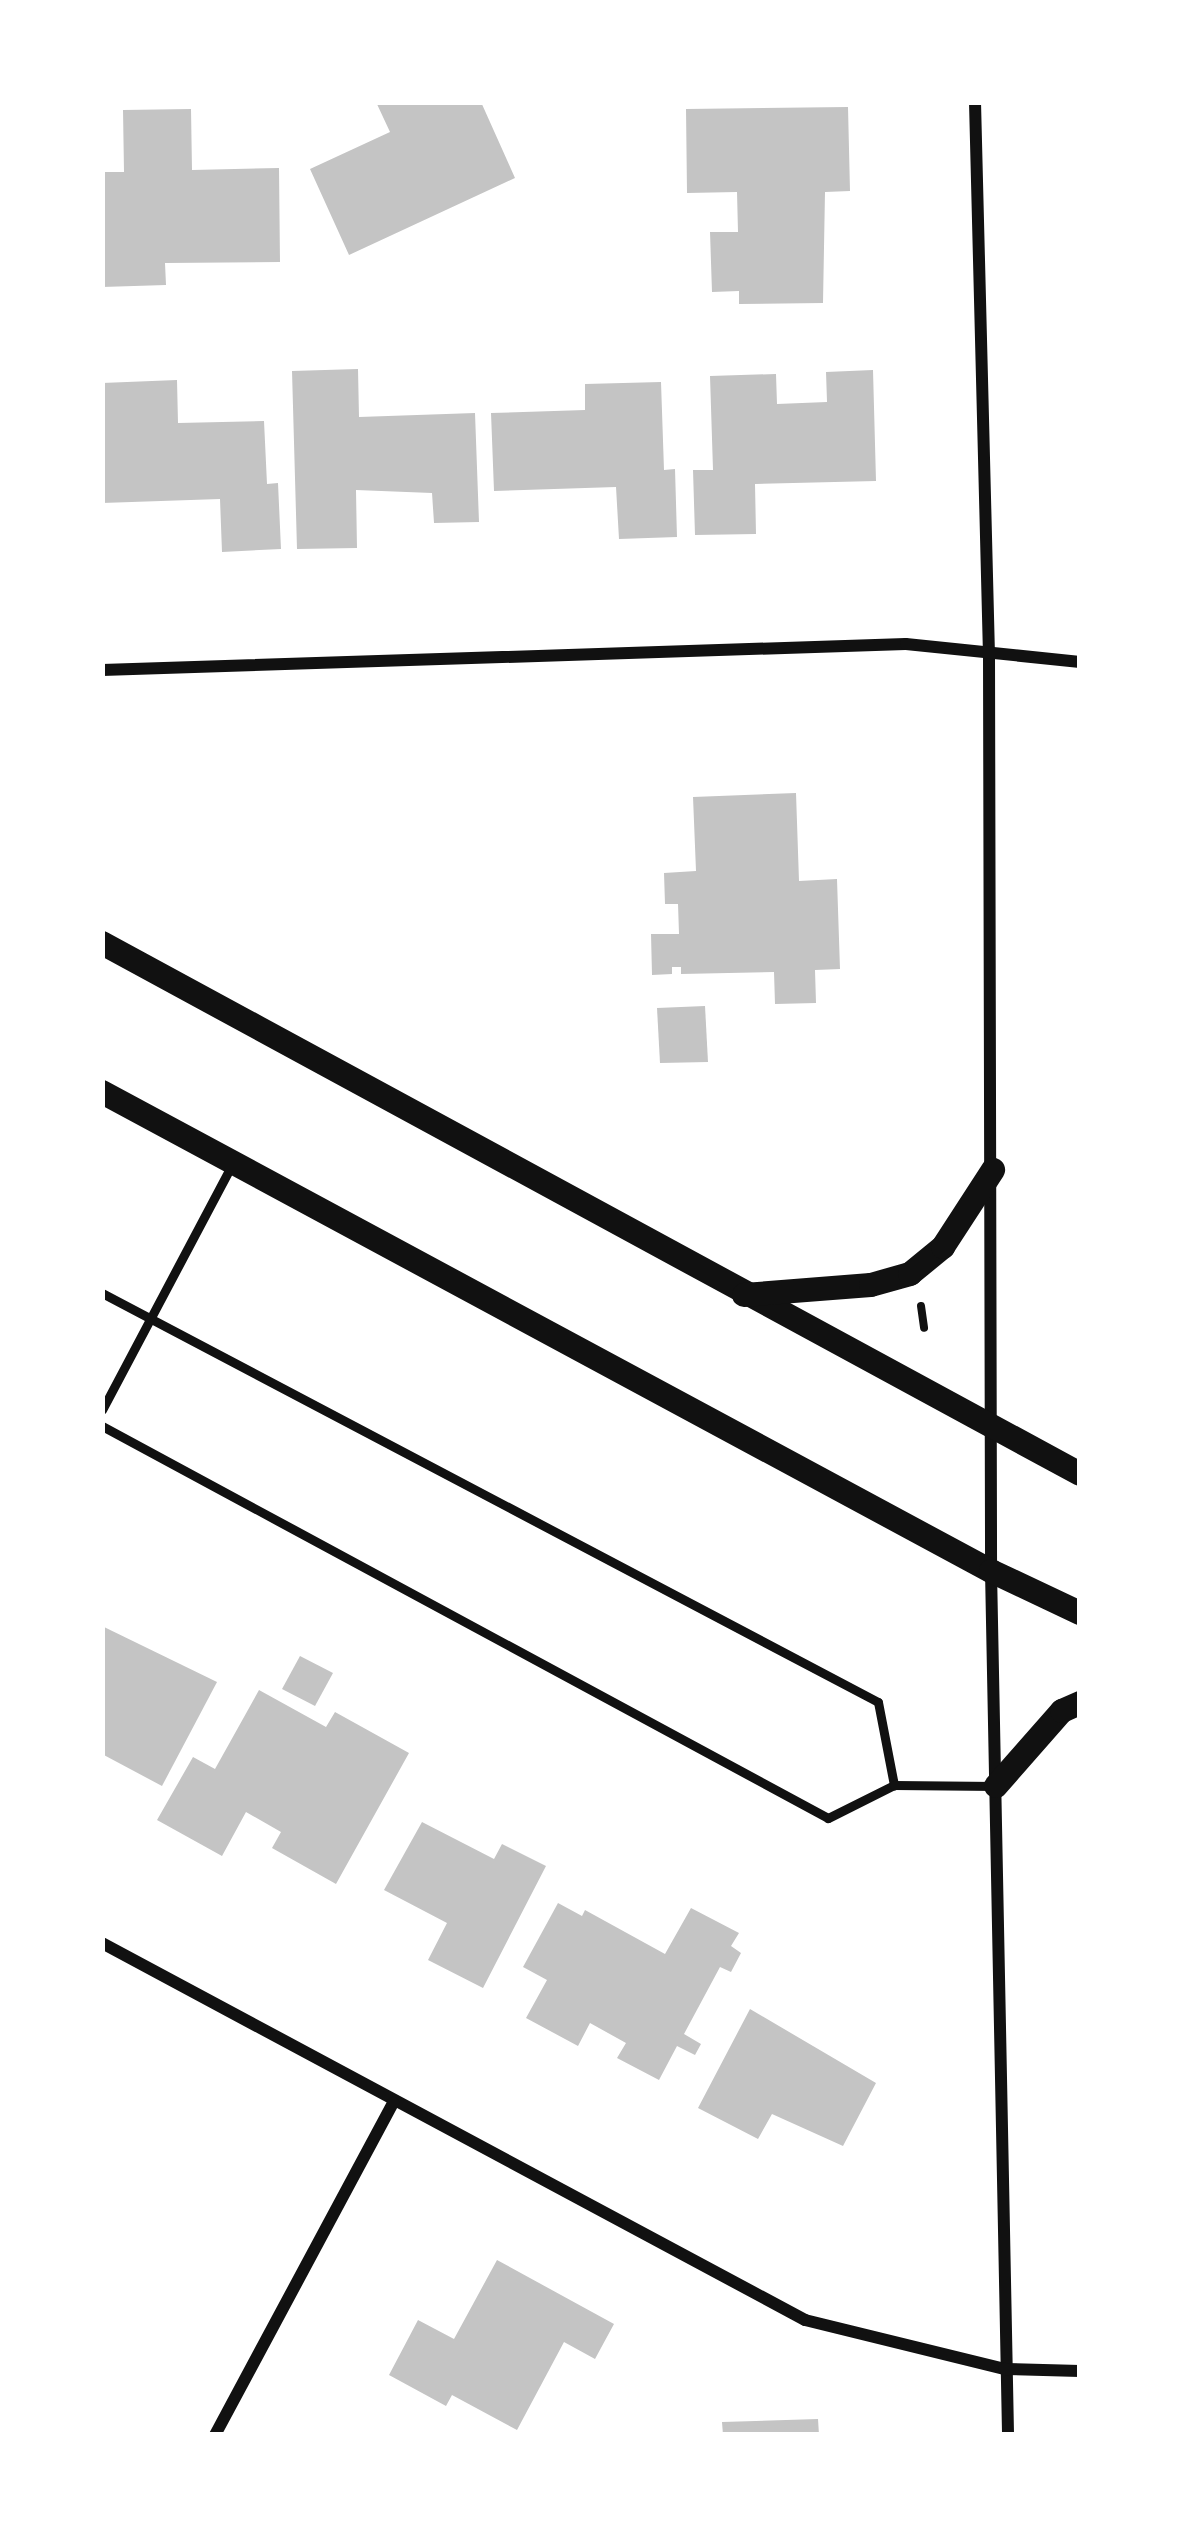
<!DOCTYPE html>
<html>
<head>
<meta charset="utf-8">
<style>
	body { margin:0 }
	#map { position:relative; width:1182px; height:2537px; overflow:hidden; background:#fff; font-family:"Public Sans",sans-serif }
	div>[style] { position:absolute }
	.building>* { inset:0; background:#c4c4c4 }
	.path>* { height:8px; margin:-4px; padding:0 4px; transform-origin:4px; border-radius:4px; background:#111 }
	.service>* { height:9px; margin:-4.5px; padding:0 4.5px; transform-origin:4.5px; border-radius:4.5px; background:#111 }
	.minor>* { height:12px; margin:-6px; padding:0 6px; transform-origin:6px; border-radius:6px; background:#111 }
	.secondary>* { height:24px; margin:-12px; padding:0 12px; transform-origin:12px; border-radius:12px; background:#111 }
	span { translate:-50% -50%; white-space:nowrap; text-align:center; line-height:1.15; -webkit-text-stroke:12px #fff; paint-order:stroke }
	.frame { position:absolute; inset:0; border:105px solid #fff; pointer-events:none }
</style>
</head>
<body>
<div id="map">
	<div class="building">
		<i style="clip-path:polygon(376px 102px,481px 102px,515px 178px,349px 255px,310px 169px,390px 132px)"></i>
		<i style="clip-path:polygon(848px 107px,850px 191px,825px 192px,823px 303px,739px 304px,739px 291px,712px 292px,710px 232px,738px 232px,737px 192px,687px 193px,686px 109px)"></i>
		<i style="clip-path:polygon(191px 109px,192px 170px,279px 168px,280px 262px,165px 263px,166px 285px,102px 287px,102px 172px,124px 172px,123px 110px)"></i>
		<i style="clip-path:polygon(358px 369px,359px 417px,475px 413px,479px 522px,434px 523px,432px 493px,356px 490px,357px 548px,297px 549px,292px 371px)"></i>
		<i style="clip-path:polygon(873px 370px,876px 481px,755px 484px,756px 534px,695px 535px,693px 470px,713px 470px,710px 376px,776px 374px,777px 404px,827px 402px,826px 372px)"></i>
		<i style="clip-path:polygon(177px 380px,178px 423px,264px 421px,267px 484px,278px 483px,281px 549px,222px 552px,220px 499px,102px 503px,102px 383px)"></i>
		<i style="clip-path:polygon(661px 382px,664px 470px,675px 469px,677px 537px,619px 539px,616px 487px,494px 491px,491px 413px,585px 410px,585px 384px)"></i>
		<i style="clip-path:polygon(796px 793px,799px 881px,837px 879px,840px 969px,815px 970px,816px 1003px,775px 1004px,774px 972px,681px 974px,681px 967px,672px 967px,672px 974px,652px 975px,651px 934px,679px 934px,678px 904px,665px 904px,664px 873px,696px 871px,693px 797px)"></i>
		<i style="clip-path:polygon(705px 1006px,708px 1062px,660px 1063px,657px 1008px)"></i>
		<i style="clip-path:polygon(102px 1626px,217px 1682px,162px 1786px,102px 1754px)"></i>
		<i style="clip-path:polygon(300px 1656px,333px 1673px,315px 1706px,282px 1689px)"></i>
		<i style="clip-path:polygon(259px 1690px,326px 1727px,335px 1712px,409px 1753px,336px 1884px,272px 1848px,281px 1832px,246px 1812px,222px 1856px,157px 1820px,193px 1757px,215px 1769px)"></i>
		<i style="clip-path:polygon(422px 1822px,494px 1859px,502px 1844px,546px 1866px,483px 1988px,428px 1960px,447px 1923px,384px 1890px)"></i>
		<i style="clip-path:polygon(558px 1903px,582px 1916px,585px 1910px,665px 1954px,691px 1908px,739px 1933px,731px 1946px,741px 1953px,731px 1972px,720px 1967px,684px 2034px,701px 2044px,695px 2055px,677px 2046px,659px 2080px,617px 2058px,626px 2043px,590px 2023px,578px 2046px,526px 2018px,547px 1980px,523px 1967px)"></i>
		<i style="clip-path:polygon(750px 2009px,876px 2083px,843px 2146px,772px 2114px,758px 2139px,698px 2108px)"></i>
		<i style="clip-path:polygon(497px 2260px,614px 2324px,595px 2359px,564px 2342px,517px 2430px,452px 2395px,446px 2406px,389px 2375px,418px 2320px,454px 2339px)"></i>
		<i style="clip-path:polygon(818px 2419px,819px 2435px,723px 2435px,722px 2422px)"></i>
	</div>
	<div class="path">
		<i style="left:921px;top:1306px;width:22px;rotate:82deg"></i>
	</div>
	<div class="service">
		<i style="left:102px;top:1293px;width:877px;rotate:27.79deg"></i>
		<i style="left:878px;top:1702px;width:85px;rotate:79.1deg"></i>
		<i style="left:894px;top:1785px;width:74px;rotate:153.4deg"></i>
		<i style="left:828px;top:1818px;width:825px;rotate:-151.63deg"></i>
		<i style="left:102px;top:1410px;width:276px;rotate:-62.1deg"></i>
		<i style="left:894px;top:1785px;width:102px;rotate:0.6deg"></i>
	</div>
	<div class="minor">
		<i style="left:975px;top:102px;width:554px;rotate:88.55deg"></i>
		<i style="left:989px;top:656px;width:915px;rotate:89.87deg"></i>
		<i style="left:991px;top:1571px;width:864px;rotate:88.87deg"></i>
		<i style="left:102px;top:670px;width:804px;rotate:-1.85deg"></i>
		<i style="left:906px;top:644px;width:175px;rotate:5.9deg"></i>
		<i style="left:102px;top:1943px;width:798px;rotate:28.2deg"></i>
		<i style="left:805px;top:2320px;width:205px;rotate:13.8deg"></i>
		<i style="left:1004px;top:2369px;width:76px;rotate:1.5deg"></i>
		<i style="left:215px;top:2435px;width:377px;rotate:-61.8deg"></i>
	</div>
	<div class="secondary">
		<i style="left:102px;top:943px;width:1113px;rotate:28.5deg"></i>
		<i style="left:102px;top:1092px;width:1010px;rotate:28.32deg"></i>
		<i style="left:991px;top:1571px;width:98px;rotate:25.3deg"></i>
		<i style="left:744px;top:1295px;width:127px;rotate:-4.5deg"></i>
		<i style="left:871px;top:1285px;width:41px;rotate:-15.8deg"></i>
		<i style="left:910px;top:1274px;width:43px;rotate:-39.3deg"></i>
		<i style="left:943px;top:1247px;width:92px;rotate:-57deg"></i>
		<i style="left:996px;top:1786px;width:100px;rotate:-48.7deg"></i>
		<i style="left:1062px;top:1711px;width:20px;rotate:-24deg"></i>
	</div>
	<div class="frame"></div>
</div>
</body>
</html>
